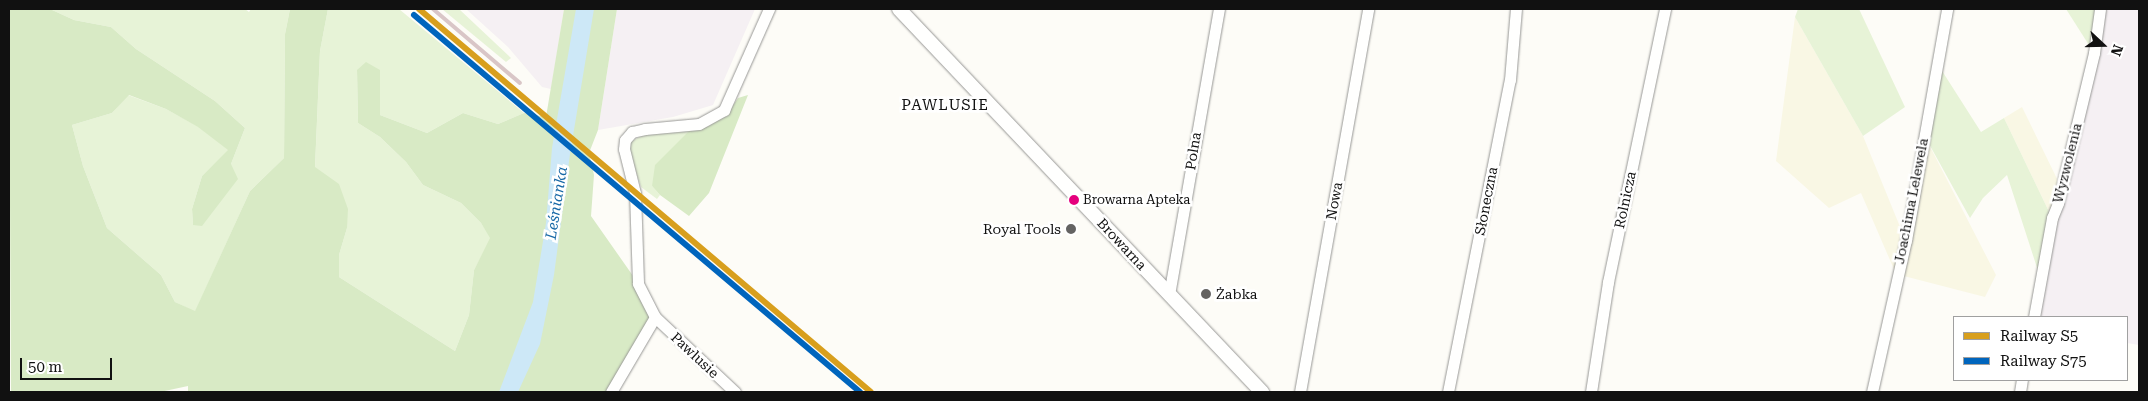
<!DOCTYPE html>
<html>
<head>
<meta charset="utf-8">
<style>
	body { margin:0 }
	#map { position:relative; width:2148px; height:401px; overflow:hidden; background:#fdfcf7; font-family:"Roboto Serif",serif }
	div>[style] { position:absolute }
	.industrial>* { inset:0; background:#f5f0f3 }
	.farmland>* { inset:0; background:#f9f7e4 }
	.green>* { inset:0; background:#e7f3d7 }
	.forest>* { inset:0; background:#d8eac5 }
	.water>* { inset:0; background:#cde8f7 }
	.roads { filter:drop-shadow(0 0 1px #979795) drop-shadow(0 0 1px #979795) }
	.minor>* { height:11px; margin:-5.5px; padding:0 5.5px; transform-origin:5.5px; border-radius:5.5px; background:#fffffe }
	.tertiary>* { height:14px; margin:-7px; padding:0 7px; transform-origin:7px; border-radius:7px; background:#fffffe }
	.rail>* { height:4px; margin:-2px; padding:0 2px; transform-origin:2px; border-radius:2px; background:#d9c6c7 }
	.rail-1>* { height:6px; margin:-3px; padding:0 3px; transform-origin:3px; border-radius:3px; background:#d89f1d }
	.rail-2>* { height:6px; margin:-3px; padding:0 3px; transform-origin:3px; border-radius:3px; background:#0065bd }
	.dots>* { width:14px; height:14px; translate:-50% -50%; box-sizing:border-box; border:2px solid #fff; border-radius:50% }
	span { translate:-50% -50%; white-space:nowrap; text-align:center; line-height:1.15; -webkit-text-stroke:5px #fff; paint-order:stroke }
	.bus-label { font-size:13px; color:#111 }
	.left { translate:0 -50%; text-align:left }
	.street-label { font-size:14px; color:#111 }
	.poi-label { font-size:14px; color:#111 }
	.right { translate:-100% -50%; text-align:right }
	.neighbourhood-label { font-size:15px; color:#111; letter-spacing:1px }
	.water-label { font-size:15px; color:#1768a6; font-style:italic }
	.frame { position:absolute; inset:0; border:10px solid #111; pointer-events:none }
	.legend { position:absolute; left:1953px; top:316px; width:175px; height:65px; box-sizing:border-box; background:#fff; border:1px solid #a0a0a0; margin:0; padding:6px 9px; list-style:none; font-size:15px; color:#111 }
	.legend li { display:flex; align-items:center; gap:10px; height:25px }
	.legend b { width:25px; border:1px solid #a0a0a0 }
	.north { position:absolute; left:2078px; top:20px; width:50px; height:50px; -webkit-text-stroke:4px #fff; paint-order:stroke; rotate:111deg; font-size:14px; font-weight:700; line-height:20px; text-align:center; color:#111 }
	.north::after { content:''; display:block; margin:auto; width:18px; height:22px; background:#111; clip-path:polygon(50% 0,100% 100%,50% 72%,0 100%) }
	.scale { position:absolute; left:20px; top:358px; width:92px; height:22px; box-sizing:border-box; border:2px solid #111; border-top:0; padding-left:6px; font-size:15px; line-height:18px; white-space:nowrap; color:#111; -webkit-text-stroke:4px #fff; paint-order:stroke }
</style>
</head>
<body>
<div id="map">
	<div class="industrial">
		<i style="clip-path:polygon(466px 9px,564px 9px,551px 89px,542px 87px,508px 47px)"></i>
		<i style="clip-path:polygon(617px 9px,755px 9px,713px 105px,673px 117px,598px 130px)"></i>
		<i style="clip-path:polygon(2100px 9px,2139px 9px,2139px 345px,2127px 343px,2127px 317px,2034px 317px)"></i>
	</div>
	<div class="farmland">
		<i style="clip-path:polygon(1795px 17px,1863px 136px,1905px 239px,1923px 133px,1996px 275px,1985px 297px,1896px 274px,1861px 193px,1829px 208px,1776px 161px)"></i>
		<i style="clip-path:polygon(2022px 107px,2061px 187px,2052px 218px,2004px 118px)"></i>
	</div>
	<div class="green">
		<i style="clip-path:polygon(50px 9px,245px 9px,249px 12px,251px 9px,290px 9px,285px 34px,284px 158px,250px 191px,195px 312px,175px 302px,161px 275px,107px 228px,83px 166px,72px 125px,112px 113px,128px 95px,166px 109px,199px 127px,229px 150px,202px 176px,192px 209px,193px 225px,231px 164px,245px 128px,215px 101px,136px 49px,111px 27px,74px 20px)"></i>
		<i style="clip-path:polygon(328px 9px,399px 9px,524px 113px,498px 124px,463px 113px,427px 133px,380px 115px,380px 70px,357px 70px,358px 123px,380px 137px,406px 162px,423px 185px,461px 203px,481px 223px,491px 238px,474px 270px,469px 315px,455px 351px,339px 277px,339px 255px,347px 228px,315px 168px,320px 51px)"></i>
		<i style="clip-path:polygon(442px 9px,459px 9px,511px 58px,506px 62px)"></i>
		<i style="clip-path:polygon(1798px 9px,1859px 9px,1905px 107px,1863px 136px,1795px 17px)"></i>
		<i style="clip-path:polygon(2066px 9px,2100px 9px,2094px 53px)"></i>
		<i style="clip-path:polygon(1937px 63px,1981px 132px,2004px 118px,2052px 218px,2041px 280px,2007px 175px,1983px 198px,1970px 218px,1923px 133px)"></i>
		<i style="clip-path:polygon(690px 130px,652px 186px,660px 195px,657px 199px,641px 187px,628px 148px,632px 141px,645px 134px)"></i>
	</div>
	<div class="forest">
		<i style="clip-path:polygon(9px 9px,50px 9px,74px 20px,111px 27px,136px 49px,215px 101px,245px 128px,231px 164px,238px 179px,202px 226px,193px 225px,192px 209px,202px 176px,228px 150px,198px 127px,166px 109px,129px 95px,112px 113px,72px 125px,83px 166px,107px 228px,161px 275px,175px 302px,195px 311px,250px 191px,284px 158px,285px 34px,290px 9px,328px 9px,320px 51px,315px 167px,339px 184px,348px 209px,347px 228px,339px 255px,339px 277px,455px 351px,469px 315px,474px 270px,490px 238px,481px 223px,461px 203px,423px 185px,406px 162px,380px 137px,358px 123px,357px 70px,366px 62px,380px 70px,380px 115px,427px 133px,463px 113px,498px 124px,524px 113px,546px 117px,564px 9px,617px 9px,598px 130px,589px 153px,594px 175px,591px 216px,638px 283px,655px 317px,611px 392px,188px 392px,188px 386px,160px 392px,11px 392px)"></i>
		<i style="clip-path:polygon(748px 95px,709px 193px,689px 216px,660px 195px,652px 186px,655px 165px,690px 130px,709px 126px,727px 114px,738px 98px)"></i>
	</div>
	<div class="water">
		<i style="clip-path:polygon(576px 9px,594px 9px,570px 154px,554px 275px,540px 344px,518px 392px,499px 392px,533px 302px,546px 223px,552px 148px)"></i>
	</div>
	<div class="roads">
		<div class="minor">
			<i style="left:1169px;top:295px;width:290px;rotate:-80.1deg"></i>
			<i style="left:655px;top:317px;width:110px;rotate:43.2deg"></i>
			<i style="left:2034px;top:317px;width:101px;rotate:-79.7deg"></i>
			<i style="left:2052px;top:218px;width:16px;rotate:-68deg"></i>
			<i style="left:2058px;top:203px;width:154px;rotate:-76.5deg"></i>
			<i style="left:2094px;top:53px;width:44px;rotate:-82.2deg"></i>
			<i style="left:611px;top:392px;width:87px;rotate:-59.6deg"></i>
			<i style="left:655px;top:317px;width:38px;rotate:-117deg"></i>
			<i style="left:638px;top:283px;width:90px;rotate:-91.9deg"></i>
			<i style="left:635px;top:193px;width:45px;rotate:-104deg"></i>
			<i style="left:624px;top:149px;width:9px;rotate:-84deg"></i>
			<i style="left:625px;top:140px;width:11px;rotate:-49deg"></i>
			<i style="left:632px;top:132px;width:13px;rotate:-13deg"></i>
			<i style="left:645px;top:129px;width:54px;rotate:-5.3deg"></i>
			<i style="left:699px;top:124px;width:29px;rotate:-29deg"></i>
			<i style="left:724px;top:110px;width:111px;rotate:-66deg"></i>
			<i style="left:1300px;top:392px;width:389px;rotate:-79.9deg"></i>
			<i style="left:1448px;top:392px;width:318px;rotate:-78.8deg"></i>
			<i style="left:1510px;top:80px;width:71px;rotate:-85.2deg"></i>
			<i style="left:1591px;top:392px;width:111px;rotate:-81.2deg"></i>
			<i style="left:1608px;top:282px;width:279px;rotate:-78.2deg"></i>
			<i style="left:1872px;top:392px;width:156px;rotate:-77.4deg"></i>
			<i style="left:1906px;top:240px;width:235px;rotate:-79.9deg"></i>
			<i style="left:2020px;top:392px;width:12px;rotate:-81deg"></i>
		</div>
		<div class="tertiary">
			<i style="left:899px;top:9px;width:528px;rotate:46.54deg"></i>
		</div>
	</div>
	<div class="rail">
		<i style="left:433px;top:9px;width:114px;rotate:40.4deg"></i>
	</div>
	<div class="rail-1">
		<i style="left:419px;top:9px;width:592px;rotate:40.28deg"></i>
	</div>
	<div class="rail-2">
		<i style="left:414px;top:15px;width:584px;rotate:40.21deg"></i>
	</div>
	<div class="dots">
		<i style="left:1074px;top:200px;background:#e5007d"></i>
		<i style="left:1071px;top:229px;background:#646362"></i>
		<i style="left:1206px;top:294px;background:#646362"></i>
	</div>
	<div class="bus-label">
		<span class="left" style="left:1083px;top:200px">Browarna Apteka</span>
	</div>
	<div class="street-label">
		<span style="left:1193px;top:151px;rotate:-81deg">Polna</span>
		<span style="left:2067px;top:163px;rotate:-76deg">Wyzwolenia</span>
		<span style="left:1625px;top:200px;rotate:-78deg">Rolnicza</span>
		<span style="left:1334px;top:201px;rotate:-80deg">Nowa</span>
		<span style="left:1486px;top:201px;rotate:-79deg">Słoneczna</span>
		<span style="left:1911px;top:201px;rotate:-79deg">Joachima Lelewela</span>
		<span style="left:1122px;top:244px;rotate:47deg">Browarna</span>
		<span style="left:695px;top:355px;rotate:43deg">Pawlusie</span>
	</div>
	<div class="poi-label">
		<span class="right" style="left:1061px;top:229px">Royal Tools</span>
		<span class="left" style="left:1216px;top:294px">Żabka</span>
	</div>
	<div class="neighbourhood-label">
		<span style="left:945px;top:106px">PAWLUSIE</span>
	</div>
	<div class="water-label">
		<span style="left:557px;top:203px;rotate:-81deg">Leśnianka</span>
	</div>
	<div class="frame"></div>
	<ul class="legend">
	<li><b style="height:6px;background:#d89f1d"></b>Railway S5</li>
	<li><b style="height:6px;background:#0065bd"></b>Railway S75</li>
	</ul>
	<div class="north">N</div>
	<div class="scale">50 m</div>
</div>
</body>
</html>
